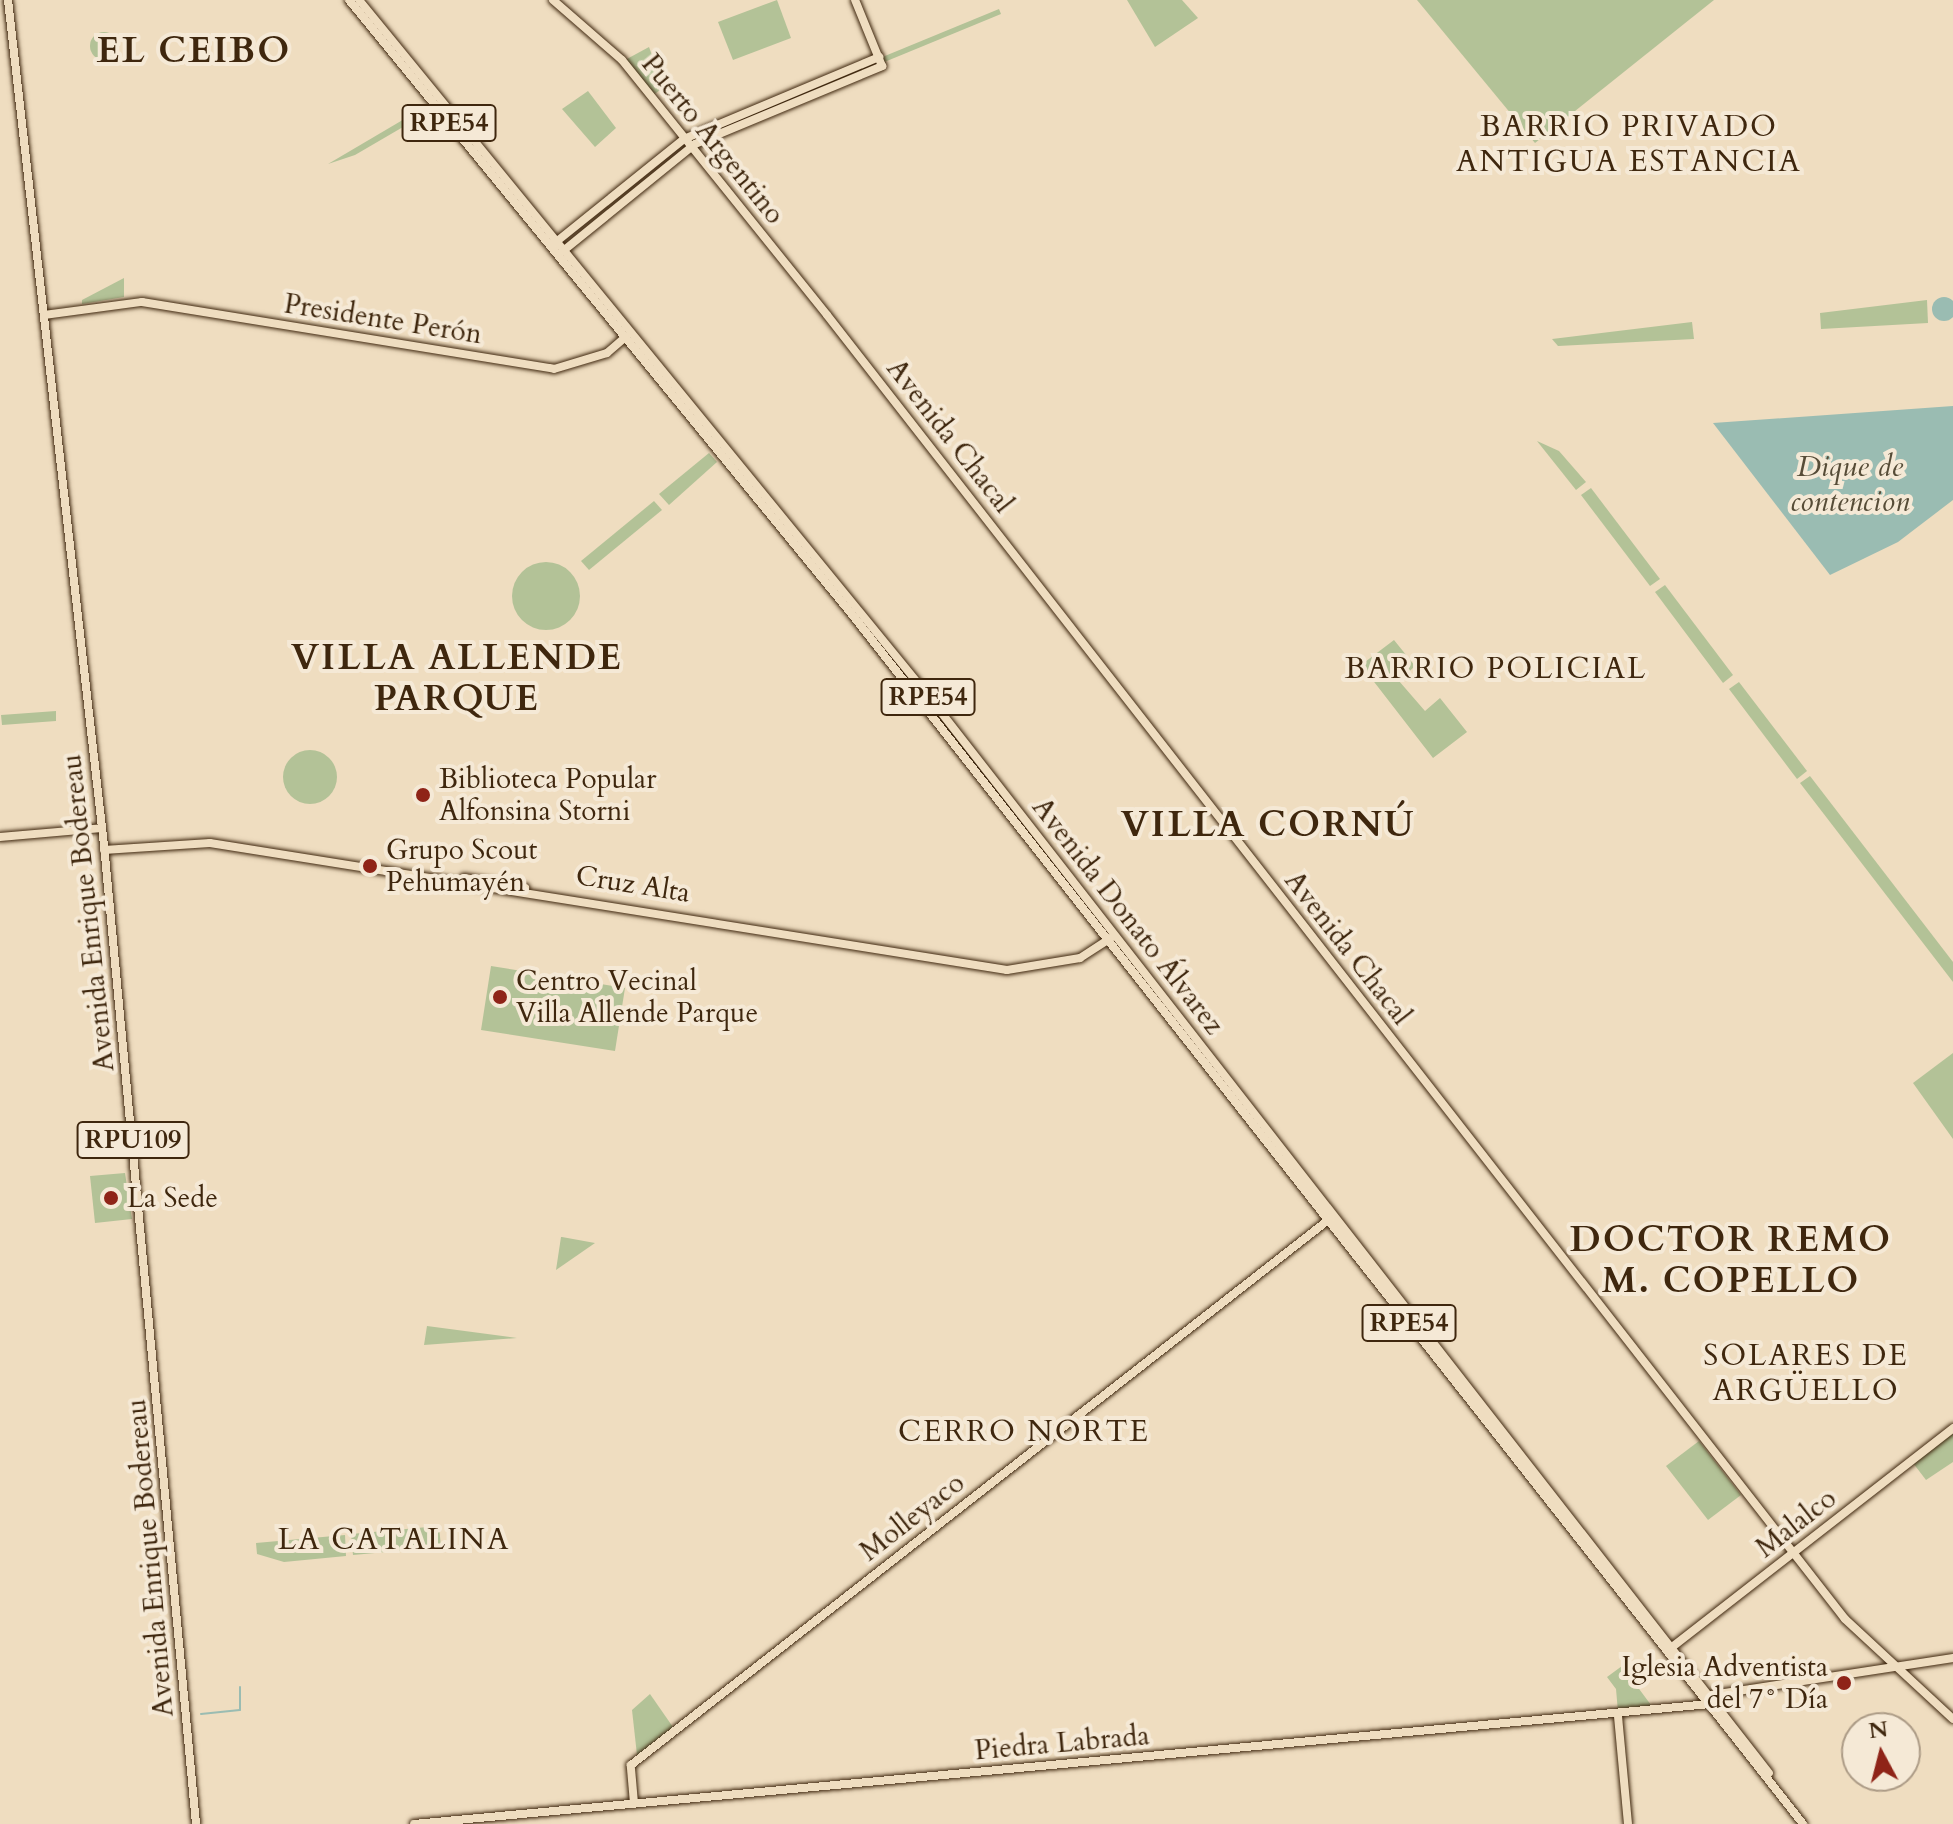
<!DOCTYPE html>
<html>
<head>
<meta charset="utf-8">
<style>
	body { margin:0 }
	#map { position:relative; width:1953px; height:1824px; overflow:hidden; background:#efddc0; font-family:Cardo,serif }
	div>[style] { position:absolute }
	.green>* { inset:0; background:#b3c297 }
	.round { border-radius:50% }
	.water>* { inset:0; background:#9abcb2 }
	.stream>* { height:2px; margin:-1px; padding:0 1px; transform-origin:1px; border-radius:1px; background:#9abcb2 }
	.roads { filter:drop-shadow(0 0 2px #3f270e) drop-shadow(0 0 2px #3f270e) }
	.major>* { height:8px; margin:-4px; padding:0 4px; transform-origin:4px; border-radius:4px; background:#efddc0 }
	.dots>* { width:22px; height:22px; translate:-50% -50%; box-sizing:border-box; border:4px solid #f5e9d6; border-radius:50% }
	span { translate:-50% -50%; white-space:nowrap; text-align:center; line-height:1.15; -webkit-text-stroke:8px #f5e9d6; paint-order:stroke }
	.shield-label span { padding:2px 6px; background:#f5e9d6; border:2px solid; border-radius:6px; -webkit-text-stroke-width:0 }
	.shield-label { font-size:26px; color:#3f270e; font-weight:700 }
	.street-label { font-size:28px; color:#3f270e }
	.poi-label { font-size:28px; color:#3f270e }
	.left { translate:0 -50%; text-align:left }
	.right { translate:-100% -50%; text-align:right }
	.neighbourhood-label { font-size:30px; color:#3f270e; letter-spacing:2px }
	.water-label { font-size:30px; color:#564c37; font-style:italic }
	.district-label { font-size:36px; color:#3f270e; font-weight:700; letter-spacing:2px }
	.north { position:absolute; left:1841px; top:1712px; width:80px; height:80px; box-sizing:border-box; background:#f5e9d6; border:2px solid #ac9b86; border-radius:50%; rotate:353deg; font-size:22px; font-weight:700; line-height:32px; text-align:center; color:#3f270e }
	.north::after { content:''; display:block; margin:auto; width:28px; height:36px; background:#8f2418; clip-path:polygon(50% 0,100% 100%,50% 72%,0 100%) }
</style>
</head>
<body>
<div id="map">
	<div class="green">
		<i style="clip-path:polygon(777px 0,791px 38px,733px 60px,718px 22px)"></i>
		<i style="clip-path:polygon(1127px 0,1182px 0,1198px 18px,1155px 47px)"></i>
		<i style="clip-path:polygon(1417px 0,1714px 0,1535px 143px)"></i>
		<i style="clip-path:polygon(999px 9px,1001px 14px,882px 63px,880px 58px)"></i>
		<i class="round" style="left:90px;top:32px;width:28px;height:28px"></i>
		<i style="clip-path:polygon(649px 47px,664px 87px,652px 96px,625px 60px)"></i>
		<i style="clip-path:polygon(588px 91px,616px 128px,595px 147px,562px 109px)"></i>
		<i style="clip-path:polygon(423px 108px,427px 113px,355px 155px,328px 164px)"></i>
		<i style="clip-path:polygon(124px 278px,124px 297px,82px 304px,82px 300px)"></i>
		<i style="clip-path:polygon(1927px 300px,1928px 323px,1821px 329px,1820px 313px)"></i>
		<i style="clip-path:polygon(1692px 322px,1694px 339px,1558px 346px,1552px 339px)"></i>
		<i style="clip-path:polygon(1537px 441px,1559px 451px,1586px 482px,1576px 490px)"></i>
		<i style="clip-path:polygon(709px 453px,717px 462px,669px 505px,659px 494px)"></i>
		<i style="clip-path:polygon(1591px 488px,1660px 579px,1650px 586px,1581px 495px)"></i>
		<i style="clip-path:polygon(654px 501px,662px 510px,589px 570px,581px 561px)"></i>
		<i class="round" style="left:512px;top:562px;width:68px;height:68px"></i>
		<i style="clip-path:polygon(1665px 585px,1733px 675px,1723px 683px,1655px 592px)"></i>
		<i style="clip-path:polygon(1394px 640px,1415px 666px,1399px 681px,1425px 711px,1440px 698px,1467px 732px,1433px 758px,1361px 665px)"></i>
		<i style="clip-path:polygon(1739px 682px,1807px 771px,1797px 779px,1729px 689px)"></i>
		<i style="clip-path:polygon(56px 711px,56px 721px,2px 725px,1px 715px)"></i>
		<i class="round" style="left:283px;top:750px;width:54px;height:54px"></i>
		<i style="clip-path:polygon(1810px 776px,1953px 962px,1953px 982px,1800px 783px)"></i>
		<i style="clip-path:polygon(491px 966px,625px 988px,615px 1051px,481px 1030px)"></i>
		<i style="clip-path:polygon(1953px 1053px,1953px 1139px,1913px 1083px)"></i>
		<i style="clip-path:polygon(125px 1173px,132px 1219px,95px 1223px,90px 1176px)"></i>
		<i style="clip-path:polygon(561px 1237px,562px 1237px,595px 1243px,556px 1270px)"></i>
		<i style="clip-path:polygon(427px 1326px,517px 1338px,424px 1345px)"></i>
		<i style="clip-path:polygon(1953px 1432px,1953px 1462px,1926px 1480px,1913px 1463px)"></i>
		<i style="clip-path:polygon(1699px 1441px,1741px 1495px,1708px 1520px,1666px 1466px)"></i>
		<i style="clip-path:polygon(439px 1526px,441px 1547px,353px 1555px,351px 1534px)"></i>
		<i style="clip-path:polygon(345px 1535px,346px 1556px,284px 1562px,257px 1554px,256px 1543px)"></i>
		<i style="clip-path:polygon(1622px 1666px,1654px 1709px,1618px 1712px,1616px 1689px,1607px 1677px)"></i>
		<i style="clip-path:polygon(650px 1694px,675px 1730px,637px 1755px,632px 1710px)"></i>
	</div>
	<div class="water">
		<i class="round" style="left:1932px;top:297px;width:24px;height:24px"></i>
		<i style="clip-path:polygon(1953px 406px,1953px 500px,1898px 542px,1830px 575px,1713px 423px)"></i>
	</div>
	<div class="stream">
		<i style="left:201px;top:1714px;width:39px;rotate:-6deg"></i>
		<i style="left:240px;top:1710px;width:23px;rotate:-90deg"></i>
	</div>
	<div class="roads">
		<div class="major">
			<i style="left:8px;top:0;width:850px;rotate:83.52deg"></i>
			<i style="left:104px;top:845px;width:983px;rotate:84.63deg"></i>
			<i style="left:349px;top:0;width:791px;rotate:50.7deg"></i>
			<i style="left:850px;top:612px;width:1542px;rotate:51.82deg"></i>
			<i style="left:359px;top:0;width:895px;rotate:50.71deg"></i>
			<i style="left:926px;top:693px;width:1370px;rotate:52.03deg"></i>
			<i style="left:553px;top:0;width:91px;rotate:41deg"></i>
			<i style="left:622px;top:60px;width:327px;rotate:51.2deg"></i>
			<i style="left:827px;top:315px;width:1654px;rotate:52.02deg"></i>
			<i style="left:1845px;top:1619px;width:147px;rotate:42.8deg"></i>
			<i style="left:556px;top:242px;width:164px;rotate:-38.8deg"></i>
			<i style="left:684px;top:139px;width:212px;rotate:-22.8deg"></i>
			<i style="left:563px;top:251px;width:170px;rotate:-39deg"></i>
			<i style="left:695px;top:144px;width:203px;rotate:-22.6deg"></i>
			<i style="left:882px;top:66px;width:71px;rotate:-112.2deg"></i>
			<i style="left:44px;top:315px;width:99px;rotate:-7.6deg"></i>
			<i style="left:142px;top:302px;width:417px;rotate:9.2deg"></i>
			<i style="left:554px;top:369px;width:55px;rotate:-16.8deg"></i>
			<i style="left:607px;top:353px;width:23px;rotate:-41deg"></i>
			<i style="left:0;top:837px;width:102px;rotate:-5deg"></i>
			<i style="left:104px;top:850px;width:106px;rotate:-3.8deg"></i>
			<i style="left:210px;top:843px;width:807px;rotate:9.05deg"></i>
			<i style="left:1007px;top:970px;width:74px;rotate:-9.3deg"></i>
			<i style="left:1080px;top:958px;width:37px;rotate:-33deg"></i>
			<i style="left:464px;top:878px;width:62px;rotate:9.3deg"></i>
			<i style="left:1667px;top:1651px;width:363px;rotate:-37.9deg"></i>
			<i style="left:1705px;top:1696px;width:251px;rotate:-8.7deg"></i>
			<i style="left:1618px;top:1716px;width:108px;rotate:84.7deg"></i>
			<i style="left:634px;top:1803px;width:38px;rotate:-95deg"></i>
			<i style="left:631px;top:1765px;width:888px;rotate:-38.01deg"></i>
			<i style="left:414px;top:1824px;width:1301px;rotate:-5.29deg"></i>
		</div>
	</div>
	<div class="dots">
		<i style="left:423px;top:795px;background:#8f2418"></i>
		<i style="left:370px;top:866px;background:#8f2418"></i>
		<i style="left:500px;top:997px;background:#8f2418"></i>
		<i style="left:111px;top:1198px;background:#8f2418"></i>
		<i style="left:1844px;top:1683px;background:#8f2418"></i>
	</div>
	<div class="shield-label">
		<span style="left:449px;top:123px">RPE54</span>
		<span style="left:928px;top:697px">RPE54</span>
		<span style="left:133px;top:1140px">RPU109</span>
		<span style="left:1409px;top:1323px">RPE54</span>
	</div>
	<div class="street-label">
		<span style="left:713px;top:139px;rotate:51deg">Puerto Argentino</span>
		<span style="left:383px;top:319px;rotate:9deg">Presidente Perón</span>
		<span style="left:950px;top:436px;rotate:52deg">Avenida Chacal</span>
		<span style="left:633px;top:884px;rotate:9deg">Cruz Alta</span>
		<span style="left:88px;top:913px;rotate:-96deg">Avenida Enrique Bodereau</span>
		<span style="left:1128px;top:916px;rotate:52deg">Avenida Donato Álvarez</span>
		<span style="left:1348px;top:948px;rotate:52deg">Avenida Chacal</span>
		<span style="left:912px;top:1517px;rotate:-38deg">Molleyaco</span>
		<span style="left:1796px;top:1523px;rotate:-38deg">Malalco</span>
		<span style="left:150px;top:1558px;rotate:-95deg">Avenida Enrique Bodereau</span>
		<span style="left:1062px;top:1743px;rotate:-5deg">Piedra Labrada</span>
	</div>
	<div class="poi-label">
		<span class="left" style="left:439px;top:795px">Biblioteca Popular<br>Alfonsina Storni</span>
		<span class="left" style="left:386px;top:866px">Grupo Scout<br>Pehumayén</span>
		<span class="left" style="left:516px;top:997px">Centro Vecinal<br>Villa Allende Parque</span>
		<span class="left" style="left:127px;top:1198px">La Sede</span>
		<span class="right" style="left:1828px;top:1683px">Iglesia Adventista<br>del 7° Día</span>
	</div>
	<div class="neighbourhood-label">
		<span style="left:1629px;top:144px">BARRIO PRIVADO<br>ANTIGUA ESTANCIA</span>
		<span style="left:1496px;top:669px">BARRIO POLICIAL</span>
		<span style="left:1806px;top:1373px">SOLARES DE<br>ARGÜELLO</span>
		<span style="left:1024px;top:1432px">CERRO NORTE</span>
		<span style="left:394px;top:1540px">LA CATALINA</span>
	</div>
	<div class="water-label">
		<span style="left:1850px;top:484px">Dique de<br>contencion</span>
	</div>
	<div class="district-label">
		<span style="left:194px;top:51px">EL CEIBO</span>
		<span style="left:457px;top:678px">VILLA ALLENDE<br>PARQUE</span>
		<span style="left:1268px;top:825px">VILLA CORNÚ</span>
		<span style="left:1731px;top:1260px">DOCTOR REMO<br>M. COPELLO</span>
	</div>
	<div class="north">N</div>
</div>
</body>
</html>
